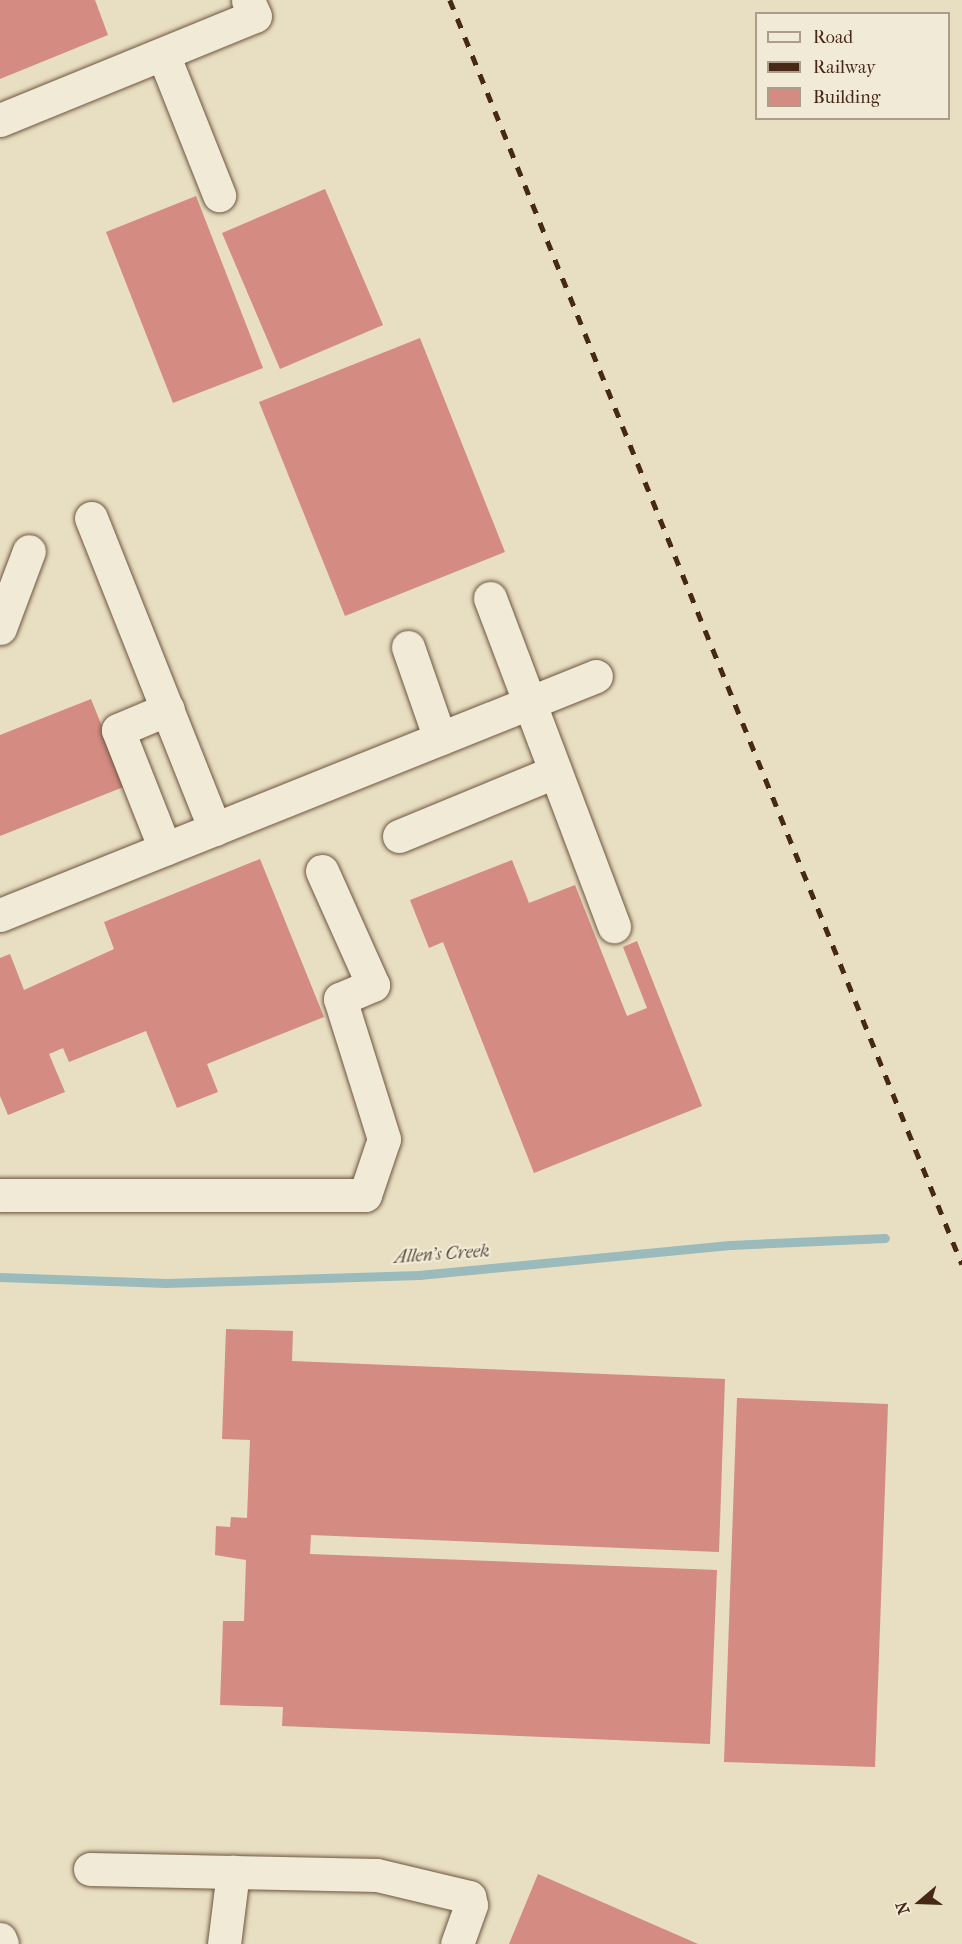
<!DOCTYPE html>
<html>
<head>
<meta charset="utf-8">
<style>
	body { margin:0 }
	#map { position:relative; width:962px; height:1944px; overflow:hidden; background:#e8dec1; font-family:"IM FELL French Canon",serif }
	div>[style] { position:absolute }
	.stream>* { height:9px; margin:-4.5px; padding:0 4.5px; transform-origin:4.5px; border-radius:4.5px; background:#9ababb }
	.building>* { inset:0; background:#d48b82 }
	.roads { filter:drop-shadow(0 0 2px #6e5641) drop-shadow(0 0 2px #6e5641) }
	.minor>* { height:33px; margin:-16.5px; padding:0 16.5px; transform-origin:16.5px; border-radius:16.5px; background:#f0ead7 }
	.rail>* { height:4.5px; margin-top:-2.25px; transform-origin:0; background:repeating-linear-gradient(90deg,#462816 0 10px,transparent 0 20px) }
	span { translate:-50% -50%; white-space:nowrap; text-align:center; line-height:1.15; -webkit-text-stroke:4.5px #f0ead7; paint-order:stroke }
	.water-label { font-size:18px; color:#5b4c3f; font-style:italic }
	.legend { position:absolute; left:755px; top:12px; width:195px; height:108px; box-sizing:border-box; background:#f0ead7; border:2px solid #ac9c8a; margin:0; padding:8px 10px; list-style:none; font-size:18px; color:#462816 }
	.legend li { display:flex; align-items:center; gap:12px; height:30px }
	.legend b { width:30px; border:2px solid #ac9c8a }
	.north { position:absolute; left:890px; top:1872px; width:60px; height:60px; -webkit-text-stroke:4px #f0ead7; paint-order:stroke; rotate:251deg; font-size:16px; font-weight:700; line-height:24px; text-align:center; color:#462816 }
	.north::after { content:''; display:block; margin:auto; width:21px; height:27px; background:#462816; clip-path:polygon(50% 0,100% 100%,50% 72%,0 100%) }
</style>
</head>
<body>
<div id="map">
	<div class="stream">
		<i style="left:0;top:1277px;width:166px;rotate:2.1deg"></i>
		<i style="left:166px;top:1283px;width:253px;rotate:-1.8deg"></i>
		<i style="left:419px;top:1275px;width:312px;rotate:-5.5deg"></i>
		<i style="left:730px;top:1245px;width:155px;rotate:-2.6deg"></i>
	</div>
	<div class="building">
		<i style="clip-path:polygon(0 0,95px 0,108px 35px,0 79px)"></i>
		<i style="clip-path:polygon(325px 189px,383px 325px,280px 369px,222px 233px)"></i>
		<i style="clip-path:polygon(196px 196px,263px 368px,173px 403px,106px 232px)"></i>
		<i style="clip-path:polygon(420px 338px,505px 552px,345px 616px,259px 402px)"></i>
		<i style="clip-path:polygon(91px 699px,126px 786px,0 836px,0 735px)"></i>
		<i style="clip-path:polygon(260px 859px,324px 1017px,207px 1064px,218px 1092px,177px 1108px,146px 1031px,69px 1062px,63px 1048px,49px 1054px,65px 1092px,8px 1115px,0 1096px,0 958px,10px 954px,24px 990px,114px 949px,104px 922px)"></i>
		<i style="clip-path:polygon(512px 860px,529px 903px,575px 885px,627px 1016px,647px 1008px,623px 947px,637px 941px,702px 1106px,534px 1173px,443px 942px,429px 948px,410px 900px)"></i>
		<i style="clip-path:polygon(226px 1329px,293px 1331px,292px 1361px,725px 1379px,719px 1552px,311px 1535px,310px 1554px,717px 1570px,710px 1744px,282px 1726px,283px 1707px,220px 1705px,223px 1621px,244px 1621px,246px 1560px,215px 1555px,216px 1526px,230px 1527px,231px 1517px,247px 1518px,250px 1440px,222px 1439px)"></i>
		<i style="clip-path:polygon(737px 1398px,888px 1404px,875px 1767px,724px 1762px)"></i>
		<i style="clip-path:polygon(538px 1874px,698px 1944px,509px 1944px)"></i>
	</div>
	<div class="roads">
		<div class="minor">
			<i style="left:163px;top:54px;width:152px;rotate:68.3deg"></i>
			<i style="left:0;top:120px;width:275px;rotate:-22.2deg"></i>
			<i style="left:255px;top:16px;width:17px;rotate:-114deg"></i>
			<i style="left:91px;top:518px;width:335px;rotate:68.3deg"></i>
			<i style="left:490px;top:598px;width:351px;rotate:69.3deg"></i>
			<i style="left:0;top:628px;width:82px;rotate:-69.4deg"></i>
			<i style="left:408px;top:647px;width:97px;rotate:70.8deg"></i>
			<i style="left:399px;top:836px;width:168px;rotate:-22.4deg"></i>
			<i style="left:165px;top:849px;width:128px;rotate:-111.6deg"></i>
			<i style="left:118px;top:730px;width:54px;rotate:-22.8deg"></i>
			<i style="left:0;top:915px;width:642px;rotate:-21.85deg"></i>
			<i style="left:0;top:1195px;width:365px"></i>
			<i style="left:365px;top:1195px;width:59px;rotate:-71.3deg"></i>
			<i style="left:384px;top:1139px;width:147px;rotate:-107.4deg"></i>
			<i style="left:340px;top:999px;width:36px;rotate:-23deg"></i>
			<i style="left:373px;top:985px;width:125px;rotate:-114.1deg"></i>
			<i style="left:90px;top:1869px;width:287px;rotate:1.2deg"></i>
			<i style="left:377px;top:1875px;width:95px;rotate:13.4deg"></i>
			<i style="left:469px;top:1897px;width:8px;rotate:76deg"></i>
			<i style="left:471px;top:1905px;width:41px;rotate:109.7deg"></i>
			<i style="left:0;top:1939px;width:5px;rotate:68deg"></i>
			<i style="left:224px;top:1944px;width:73px;rotate:-82.9deg"></i>
		</div>
	</div>
	<div class="rail">
		<i style="left:450px;top:0;width:1364px;rotate:67.95deg"></i>
	</div>
	<div class="water-label">
		<span style="left:442px;top:1255px;rotate:-4deg">Allen's Creek</span>
	</div>
	<ul class="legend">
	<li><b style="height:8px;background:#f0ead7"></b>Road</li>
	<li><b style="height:8px;background:#462816"></b>Railway</li>
	<li><b style="height:16px;background:#d48b82"></b>Building</li>
	</ul>
	<div class="north">N</div>
</div>
</body>
</html>
